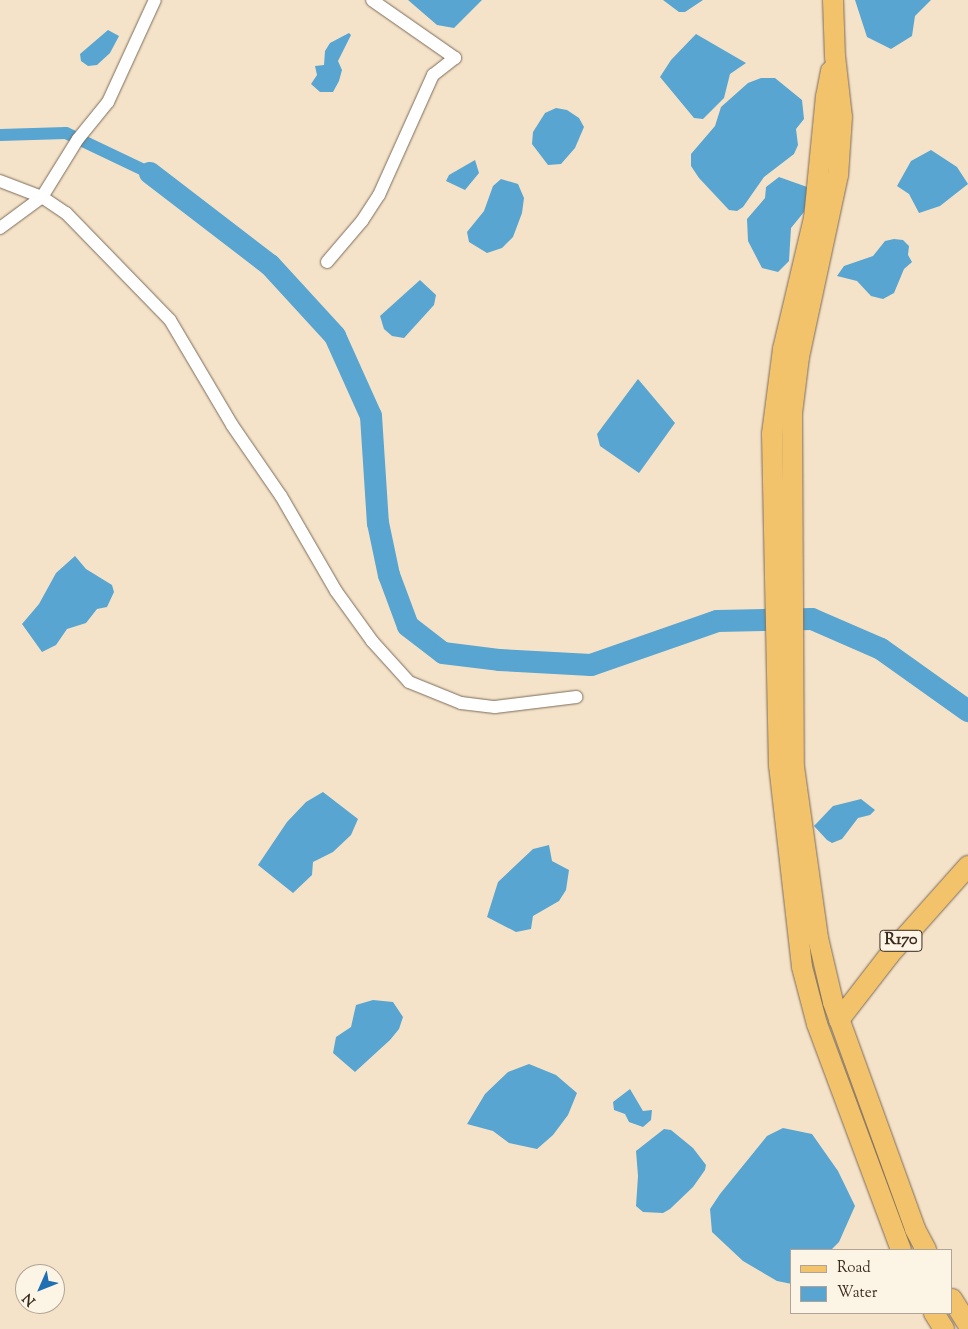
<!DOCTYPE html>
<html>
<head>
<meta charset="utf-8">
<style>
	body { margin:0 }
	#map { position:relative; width:968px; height:1329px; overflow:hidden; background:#f5e3c9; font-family:"Sorts Mill Goudy",serif }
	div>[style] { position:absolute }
	.water>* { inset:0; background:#57a5d0 }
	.canal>* { height:12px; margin:-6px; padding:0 6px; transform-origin:6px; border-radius:6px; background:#57a5d0 }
	.river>* { height:22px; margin:-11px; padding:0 11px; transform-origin:11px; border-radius:11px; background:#57a5d0 }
	.roads { filter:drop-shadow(0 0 1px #7c6b5a) drop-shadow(0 0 1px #7c6b5a) }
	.minor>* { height:12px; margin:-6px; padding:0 6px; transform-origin:6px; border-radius:6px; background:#fff }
	.primary>* { height:20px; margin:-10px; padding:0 10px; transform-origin:10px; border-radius:10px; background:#f2c36a }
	span { translate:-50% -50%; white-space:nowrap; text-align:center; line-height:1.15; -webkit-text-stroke:4.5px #fcf5e5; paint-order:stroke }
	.shield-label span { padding:1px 4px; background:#fcf5e5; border:1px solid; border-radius:4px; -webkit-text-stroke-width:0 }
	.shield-label { font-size:16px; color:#3b2a1e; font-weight:700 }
	.legend { position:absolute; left:790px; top:1249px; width:162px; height:65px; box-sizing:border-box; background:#fcf5e5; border:1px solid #afa495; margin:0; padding:6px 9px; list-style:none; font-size:15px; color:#3b2a1e }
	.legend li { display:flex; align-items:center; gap:10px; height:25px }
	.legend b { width:25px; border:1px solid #afa495 }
	.north { position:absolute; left:15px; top:1264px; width:50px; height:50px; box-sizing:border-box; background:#fcf5e5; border:1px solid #afa495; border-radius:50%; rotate:226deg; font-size:14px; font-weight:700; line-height:20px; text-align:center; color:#3b2a1e }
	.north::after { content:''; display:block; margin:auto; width:18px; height:22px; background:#1f6fb2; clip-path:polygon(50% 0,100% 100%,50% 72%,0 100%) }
</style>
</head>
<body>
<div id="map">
	<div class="water">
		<i style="clip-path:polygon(408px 0,482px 0,454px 28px,437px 25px)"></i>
		<i style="clip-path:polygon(663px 0,703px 0,685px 12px,679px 12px)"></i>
		<i style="clip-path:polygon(855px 0,931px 0,915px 16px,912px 36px,891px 49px,867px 37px)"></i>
		<i style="clip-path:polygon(108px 30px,119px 36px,110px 53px,97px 65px,88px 66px,81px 61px,80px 54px)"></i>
		<i style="clip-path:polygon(349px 33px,351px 35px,338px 61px,342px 70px,339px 81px,333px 92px,320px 92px,311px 84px,317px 75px,315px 66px,324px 65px,325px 51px,330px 43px)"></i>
		<i style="clip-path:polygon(696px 34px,746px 63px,730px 74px,724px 98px,703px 119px,694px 118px,660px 77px,671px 60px)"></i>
		<i style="clip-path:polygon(761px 78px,775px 78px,802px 100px,804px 119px,796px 129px,798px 145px,794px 154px,764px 177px,743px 207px,737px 211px,729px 210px,699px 178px,691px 166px,691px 154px,715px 126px,721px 107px,748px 83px)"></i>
		<i style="clip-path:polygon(556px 108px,567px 110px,579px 118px,584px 127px,575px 148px,561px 164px,548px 165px,532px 144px,533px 132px,545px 113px)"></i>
		<i style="clip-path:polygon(931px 150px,957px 167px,968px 184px,940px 206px,919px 213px,909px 194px,897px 186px,911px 161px)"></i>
		<i style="clip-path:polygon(475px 160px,479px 173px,465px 190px,446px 181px,449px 175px)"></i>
		<i style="clip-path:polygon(779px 177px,810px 188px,804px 212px,791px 228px,789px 261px,778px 272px,762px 268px,748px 241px,747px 219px,765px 198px,766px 187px)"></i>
		<i style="clip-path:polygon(501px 179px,518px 184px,524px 198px,522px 213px,513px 237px,502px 248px,487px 253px,469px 242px,467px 232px,484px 211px,493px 186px)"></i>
		<i style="clip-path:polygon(894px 239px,903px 240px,909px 246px,908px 255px,912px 262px,904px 269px,894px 293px,883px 299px,871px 296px,857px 281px,837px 276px,844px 266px,873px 256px,885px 241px)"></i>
		<i style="clip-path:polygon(420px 280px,436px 295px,434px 305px,404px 338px,392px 336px,384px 329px,380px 316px)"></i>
		<i style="clip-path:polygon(638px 379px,675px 423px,639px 473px,600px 446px,597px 434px)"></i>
		<i style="clip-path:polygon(75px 556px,86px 569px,112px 585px,114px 592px,107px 607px,97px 609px,86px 623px,67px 629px,56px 645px,42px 652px,22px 624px,39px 604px,56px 573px)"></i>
		<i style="clip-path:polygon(323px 792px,358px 819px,351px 835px,333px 852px,313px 862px,312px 875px,293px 893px,258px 865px,287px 822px,306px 802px)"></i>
		<i style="clip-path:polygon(861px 799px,875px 810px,870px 815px,858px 818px,842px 839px,832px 843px,827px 840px,814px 826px,833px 806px)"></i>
		<i style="clip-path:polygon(549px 845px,552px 861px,569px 870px,566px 890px,559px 901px,533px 916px,531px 929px,516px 932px,487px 917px,498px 882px,533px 849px)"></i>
		<i style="clip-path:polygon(373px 1000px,393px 1002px,403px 1017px,399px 1029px,390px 1040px,355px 1072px,333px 1053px,336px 1037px,351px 1027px,356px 1005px)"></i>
		<i style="clip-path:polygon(529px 1064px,556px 1075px,577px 1093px,568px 1115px,553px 1135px,537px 1149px,509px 1143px,493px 1131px,467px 1124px,485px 1094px,508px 1072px)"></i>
		<i style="clip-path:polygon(630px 1089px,643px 1111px,652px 1110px,651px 1120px,643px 1127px,629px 1122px,625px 1114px,614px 1110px,613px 1102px)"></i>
		<i style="clip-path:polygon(783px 1128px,812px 1134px,838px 1171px,855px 1206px,839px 1242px,831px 1250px,792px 1250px,792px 1284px,777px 1281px,743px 1261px,712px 1232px,710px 1209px,720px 1194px,767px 1136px)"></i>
		<i style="clip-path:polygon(664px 1129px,671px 1130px,693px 1148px,706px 1165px,705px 1170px,693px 1187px,670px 1209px,663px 1213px,643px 1212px,636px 1206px,638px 1176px,636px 1151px)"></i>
	</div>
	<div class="canal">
		<i style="left:0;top:135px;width:66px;rotate:-1.7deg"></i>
		<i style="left:66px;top:133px;width:93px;rotate:25.5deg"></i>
	</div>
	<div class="river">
		<i style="left:150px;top:173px;width:151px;rotate:37.5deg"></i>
		<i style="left:270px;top:265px;width:96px;rotate:47.5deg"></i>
		<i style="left:335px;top:336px;width:88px;rotate:65.8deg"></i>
		<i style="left:371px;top:416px;width:107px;rotate:86.3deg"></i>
		<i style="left:378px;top:523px;width:53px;rotate:78.1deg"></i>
		<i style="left:389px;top:575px;width:54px;rotate:69.6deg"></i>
		<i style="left:408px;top:626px;width:44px;rotate:37.6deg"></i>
		<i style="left:443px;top:653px;width:56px;rotate:7.1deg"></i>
		<i style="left:499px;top:660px;width:92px;rotate:3.1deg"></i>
		<i style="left:591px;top:665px;width:133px;rotate:-19.2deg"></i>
		<i style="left:717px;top:621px;width:95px;rotate:-1.2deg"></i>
		<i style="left:812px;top:619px;width:75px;rotate:23.5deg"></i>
		<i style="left:881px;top:649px;width:107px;rotate:35.5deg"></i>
	</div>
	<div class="roads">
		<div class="minor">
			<i style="left:0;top:181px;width:45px;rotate:20.9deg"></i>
			<i style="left:42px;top:197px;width:29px;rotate:34deg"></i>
			<i style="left:66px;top:213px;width:149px;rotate:45.8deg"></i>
			<i style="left:170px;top:320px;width:122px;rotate:59.4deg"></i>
			<i style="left:232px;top:425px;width:86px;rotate:55.4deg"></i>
			<i style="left:281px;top:496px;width:110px;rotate:59.9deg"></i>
			<i style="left:336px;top:591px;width:62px;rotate:54.2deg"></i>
			<i style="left:372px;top:641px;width:55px;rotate:47.9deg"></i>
			<i style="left:409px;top:682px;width:56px;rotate:22deg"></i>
			<i style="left:461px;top:703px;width:34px;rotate:7deg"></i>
			<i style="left:495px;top:707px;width:82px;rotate:-7deg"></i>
			<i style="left:0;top:228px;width:52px;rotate:-36.4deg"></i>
			<i style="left:42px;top:197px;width:68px;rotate:-58.2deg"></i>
			<i style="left:78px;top:139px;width:48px;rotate:-51deg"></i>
			<i style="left:108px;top:102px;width:112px;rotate:-65.3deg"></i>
			<i style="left:327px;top:262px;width:54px;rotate:-49.5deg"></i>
			<i style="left:362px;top:221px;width:31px;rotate:-57deg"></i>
			<i style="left:379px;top:195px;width:132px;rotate:-65.8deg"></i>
			<i style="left:433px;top:75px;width:28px;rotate:-38deg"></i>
			<i style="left:455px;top:58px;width:101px;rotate:-145.1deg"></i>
		</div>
		<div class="primary">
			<i style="left:833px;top:0;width:56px;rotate:88deg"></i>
			<i style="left:835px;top:56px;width:61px;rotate:83.5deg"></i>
			<i style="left:842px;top:117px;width:58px;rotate:93.9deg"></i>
			<i style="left:838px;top:175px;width:186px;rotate:102.1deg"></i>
			<i style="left:799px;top:357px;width:56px;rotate:97.1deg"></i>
			<i style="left:792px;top:413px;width:354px;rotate:89.7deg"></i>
			<i style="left:794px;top:767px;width:173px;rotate:82deg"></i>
			<i style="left:818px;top:938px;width:66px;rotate:76.8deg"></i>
			<i style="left:833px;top:1002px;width:241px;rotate:70.1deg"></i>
			<i style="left:915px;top:1229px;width:24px;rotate:62deg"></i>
			<i style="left:831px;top:71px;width:25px;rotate:101deg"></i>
			<i style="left:826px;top:96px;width:123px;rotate:95.6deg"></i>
			<i style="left:814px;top:218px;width:135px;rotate:103.3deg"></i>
			<i style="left:783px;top:349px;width:86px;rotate:97.4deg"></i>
			<i style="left:772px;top:434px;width:331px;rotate:88.8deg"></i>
			<i style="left:779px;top:765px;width:203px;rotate:83.5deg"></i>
			<i style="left:802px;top:967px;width:59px;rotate:75.3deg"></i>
			<i style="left:817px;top:1024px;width:241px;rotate:69.6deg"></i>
			<i style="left:839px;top:1020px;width:83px;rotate:-52.3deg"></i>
			<i style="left:890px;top:954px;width:118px;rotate:-48.4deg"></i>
			<i style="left:952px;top:1299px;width:31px;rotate:58deg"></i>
			<i style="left:934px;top:1313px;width:19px;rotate:58deg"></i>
		</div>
	</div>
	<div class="shield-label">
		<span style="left:901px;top:941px">R170</span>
	</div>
	<ul class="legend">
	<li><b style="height:6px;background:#f2c36a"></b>Road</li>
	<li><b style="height:14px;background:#57a5d0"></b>Water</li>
	</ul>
	<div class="north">N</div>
</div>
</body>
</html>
